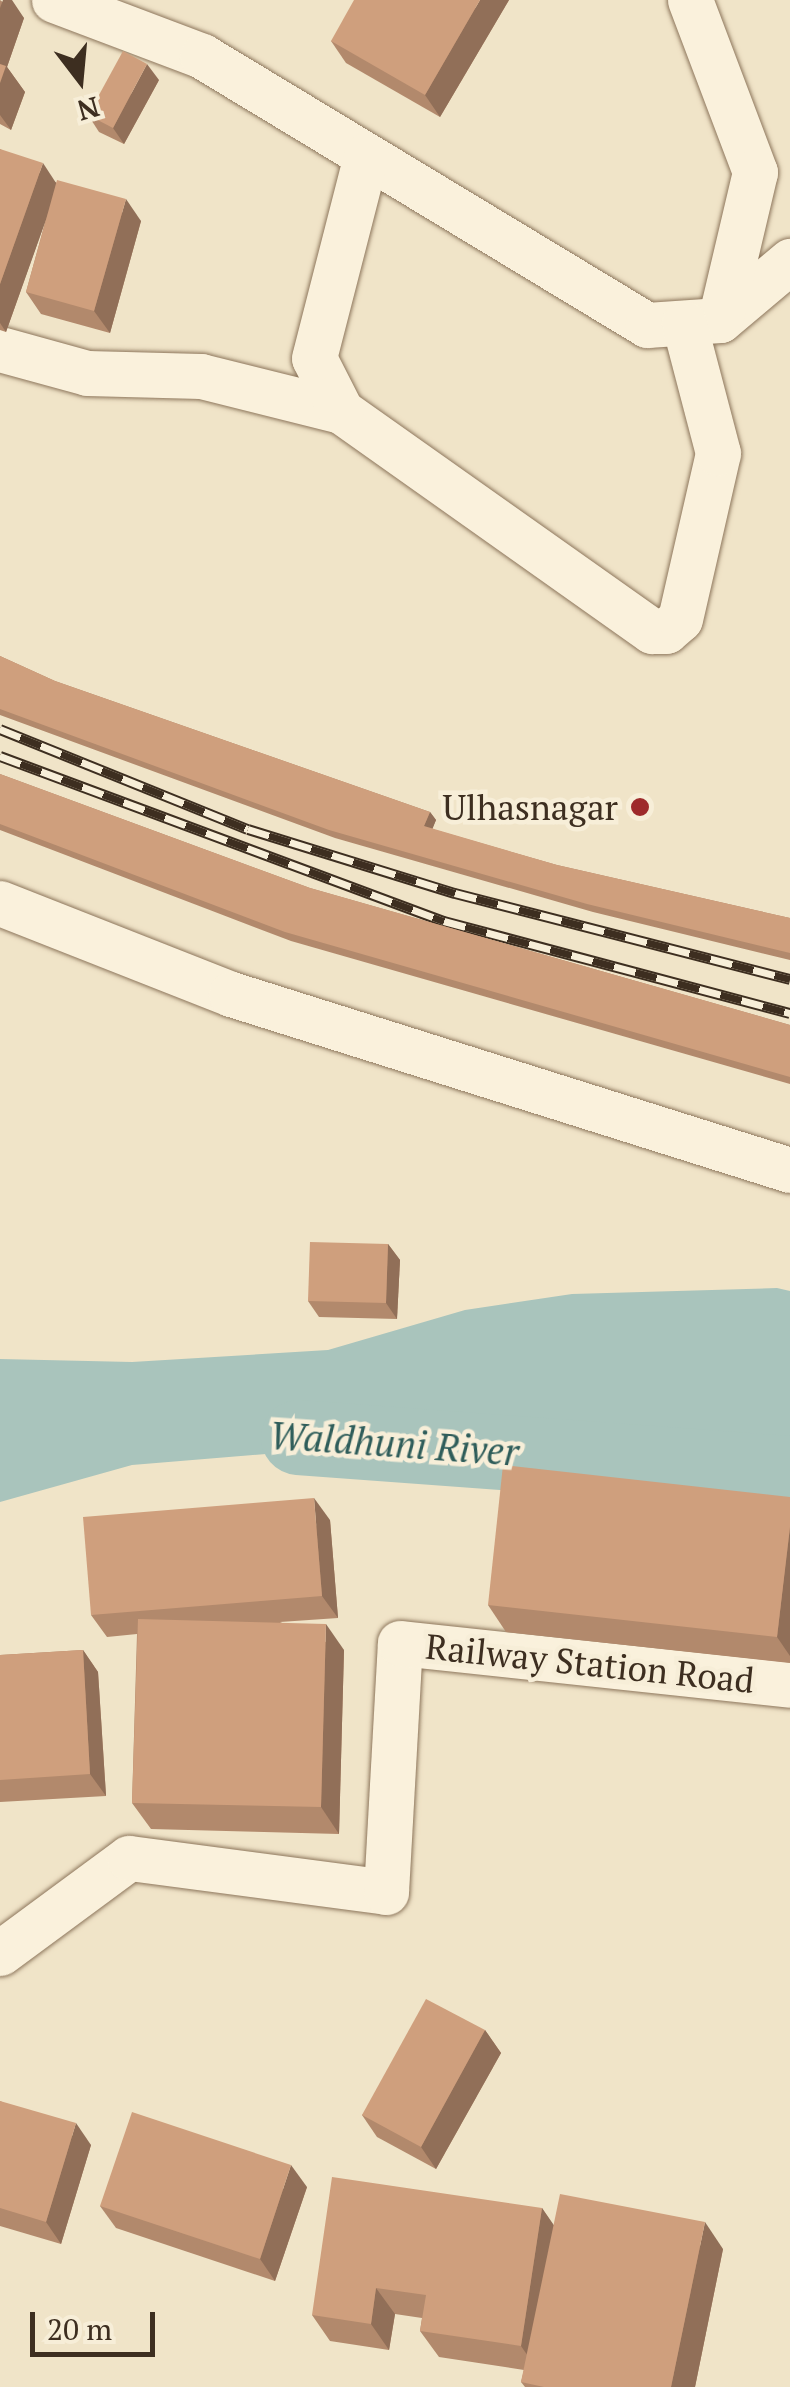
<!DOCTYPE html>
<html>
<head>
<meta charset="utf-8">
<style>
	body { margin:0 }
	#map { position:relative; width:790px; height:2387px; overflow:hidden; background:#f0e4c8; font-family:"PT Serif",serif }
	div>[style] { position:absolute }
	.water>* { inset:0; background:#a9c4bc }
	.river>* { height:75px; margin:-37.5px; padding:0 37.5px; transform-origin:37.5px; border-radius:37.5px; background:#a9c4bc }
	.roads { filter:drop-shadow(0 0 2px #8d765c) drop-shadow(0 0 2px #8d765c) }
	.minor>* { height:45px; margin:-22.5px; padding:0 22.5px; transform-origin:22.5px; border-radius:22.5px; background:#faf1dc }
	.rail>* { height:11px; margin-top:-5.5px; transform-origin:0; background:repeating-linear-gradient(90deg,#f7eed8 0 22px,#3d2e20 0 44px); box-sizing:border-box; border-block:2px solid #3d2e20 }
	.wall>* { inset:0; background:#b2896c }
	.shaded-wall>* { inset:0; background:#916f58 }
	.building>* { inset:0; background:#cf9f7d }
	.dots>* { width:28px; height:28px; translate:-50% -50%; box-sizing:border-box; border:5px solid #f7eed8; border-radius:50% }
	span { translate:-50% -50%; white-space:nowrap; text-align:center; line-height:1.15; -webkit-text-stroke:9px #f7eed8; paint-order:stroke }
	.poi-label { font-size:35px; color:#3d2e20 }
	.right { translate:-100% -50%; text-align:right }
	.street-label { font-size:35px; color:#3d2e20 }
	.water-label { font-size:38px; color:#2f5d5a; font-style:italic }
	.north { position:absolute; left:30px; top:30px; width:100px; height:100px; -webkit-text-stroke:8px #f7eed8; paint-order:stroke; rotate:164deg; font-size:28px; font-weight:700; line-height:40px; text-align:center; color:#3d2e20 }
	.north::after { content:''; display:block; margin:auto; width:35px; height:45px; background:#3d2e20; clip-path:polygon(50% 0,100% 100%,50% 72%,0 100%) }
	.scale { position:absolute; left:30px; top:2312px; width:125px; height:45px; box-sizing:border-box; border:5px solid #3d2e20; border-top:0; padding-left:12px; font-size:30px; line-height:35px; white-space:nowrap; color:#3d2e20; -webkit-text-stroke:8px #f7eed8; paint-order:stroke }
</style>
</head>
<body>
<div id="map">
	<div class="water">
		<i style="clip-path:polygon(777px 1288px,790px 1291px,790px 1454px,602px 1426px,132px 1465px,0 1502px,0 1359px,132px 1362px,328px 1350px,465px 1310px,572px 1294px)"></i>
	</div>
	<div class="river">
		<i style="left:298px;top:1437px;width:493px;rotate:4.2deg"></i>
	</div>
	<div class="roads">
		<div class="minor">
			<i style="left:54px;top:0;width:158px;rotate:20.7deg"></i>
			<i style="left:202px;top:56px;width:520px;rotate:31.15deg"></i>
			<i style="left:647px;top:325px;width:73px;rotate:-3.9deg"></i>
			<i style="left:720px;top:320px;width:92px;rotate:-40.1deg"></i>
			<i style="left:690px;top:0;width:184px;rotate:69.3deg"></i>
			<i style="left:755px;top:172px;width:152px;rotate:103.3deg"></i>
			<i style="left:0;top:349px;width:90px;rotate:15.4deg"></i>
			<i style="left:87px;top:373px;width:114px;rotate:1.5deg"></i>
			<i style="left:201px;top:376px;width:144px;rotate:14deg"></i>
			<i style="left:341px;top:411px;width:381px;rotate:35.3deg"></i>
			<i style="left:652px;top:631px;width:14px"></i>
			<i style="left:666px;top:631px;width:18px;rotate:-41deg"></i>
			<i style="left:680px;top:619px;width:170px;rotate:-77.1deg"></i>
			<i style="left:718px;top:453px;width:134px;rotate:-104.7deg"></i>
			<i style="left:341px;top:411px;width:59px;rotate:-117deg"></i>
			<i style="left:314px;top:358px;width:209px;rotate:-75.6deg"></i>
			<i style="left:0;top:903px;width:248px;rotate:21.5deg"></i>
			<i style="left:231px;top:994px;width:586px;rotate:17.48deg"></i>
			<i style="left:0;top:1953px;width:160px;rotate:-36.4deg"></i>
			<i style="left:129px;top:1858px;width:259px;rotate:7.5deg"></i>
			<i style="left:386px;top:1892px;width:249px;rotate:-86.8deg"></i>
			<i style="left:400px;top:1643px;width:392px;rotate:6.1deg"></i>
		</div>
	</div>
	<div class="rail">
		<i style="left:0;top:729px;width:267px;rotate:22deg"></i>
		<i style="left:248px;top:829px;width:217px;rotate:17.2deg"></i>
		<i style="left:455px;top:893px;width:346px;rotate:14.4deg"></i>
		<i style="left:0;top:756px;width:474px;rotate:20.4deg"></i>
		<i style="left:444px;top:921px;width:358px;rotate:14.9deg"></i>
	</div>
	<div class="wall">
		<i style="clip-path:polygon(0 0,24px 18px,7px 67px,25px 92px,11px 130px,0 124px)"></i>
		<i style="clip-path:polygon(509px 0,440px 117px,346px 63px,331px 41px)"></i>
		<i style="clip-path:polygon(159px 80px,124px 144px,99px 132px,88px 115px)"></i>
		<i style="clip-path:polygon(0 149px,57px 183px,141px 221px,110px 333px,41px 314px,26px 292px,46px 219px,6px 332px,0 330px)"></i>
		<i style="clip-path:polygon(0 656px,55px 681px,430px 812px,436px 820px,432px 829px,557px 865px,790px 918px,790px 960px,593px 912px,335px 838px,0 715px)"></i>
		<i style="clip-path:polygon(0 774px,310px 888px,790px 1025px,790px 1084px,291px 941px,0 830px)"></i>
		<i style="clip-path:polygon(388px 1244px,400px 1260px,397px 1319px,319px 1317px,308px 1301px)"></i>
		<i style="clip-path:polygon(790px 1497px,790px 1663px,506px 1632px,488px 1605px)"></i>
		<i style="clip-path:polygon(330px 1520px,338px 1618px,280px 1622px,344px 1650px,339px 1834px,151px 1829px,132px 1803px,137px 1634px,107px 1637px,91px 1615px)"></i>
		<i style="clip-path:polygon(83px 1650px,98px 1672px,106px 1796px,0 1802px,0 1655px)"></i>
		<i style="clip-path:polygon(485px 2030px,501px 2053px,436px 2169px,377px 2137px,362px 2115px)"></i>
		<i style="clip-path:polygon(0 2101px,91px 2145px,61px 2244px,0 2226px)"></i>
		<i style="clip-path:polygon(307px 2187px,275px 2281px,116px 2228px,100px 2206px)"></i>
		<i style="clip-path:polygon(542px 2208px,553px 2225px,723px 2249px,695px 2387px,525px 2387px,521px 2382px,524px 2370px,439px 2357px,420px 2331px,422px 2318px,395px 2314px,389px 2350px,330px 2341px,312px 2315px)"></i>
	</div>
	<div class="shaded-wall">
		<i style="clip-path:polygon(3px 0,12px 0,24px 18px,7px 67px,25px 92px,11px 130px,0 115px,0 8px)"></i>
		<i style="clip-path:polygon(480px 0,509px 0,440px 117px,425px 95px)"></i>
		<i style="clip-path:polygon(147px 64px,159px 80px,124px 144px,113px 128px)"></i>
		<i style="clip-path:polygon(43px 163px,58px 186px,6px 332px,0 323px,0 284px)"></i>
		<i style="clip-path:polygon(126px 199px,141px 221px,110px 333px,94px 311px)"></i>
		<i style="clip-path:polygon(430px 812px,436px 820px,430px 835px,424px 826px)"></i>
		<i style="clip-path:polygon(388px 1244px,400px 1260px,397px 1319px,386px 1303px)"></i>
		<i style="clip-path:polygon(314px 1498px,330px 1520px,338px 1618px,322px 1596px)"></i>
		<i style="clip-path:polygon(790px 1527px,790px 1656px,777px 1637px)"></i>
		<i style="clip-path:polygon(326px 1624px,344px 1650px,339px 1834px,321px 1807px)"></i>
		<i style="clip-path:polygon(83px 1650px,98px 1672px,106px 1796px,90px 1774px)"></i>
		<i style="clip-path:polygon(485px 2030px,501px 2053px,436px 2169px,421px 2147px)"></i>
		<i style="clip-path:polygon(76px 2123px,91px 2145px,61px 2244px,46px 2222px)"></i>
		<i style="clip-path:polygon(291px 2165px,307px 2187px,275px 2281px,260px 2259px)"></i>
		<i style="clip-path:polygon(542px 2208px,560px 2234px,539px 2372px,521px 2346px)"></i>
		<i style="clip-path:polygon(705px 2222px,723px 2249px,695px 2387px,671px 2387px)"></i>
		<i style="clip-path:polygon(376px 2288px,395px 2314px,389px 2350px,371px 2324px)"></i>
	</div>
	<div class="building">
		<i style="clip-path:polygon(354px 0,480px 0,425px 95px,331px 41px)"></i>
		<i style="clip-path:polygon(123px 51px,147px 64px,113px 128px,88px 115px)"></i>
		<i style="clip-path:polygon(0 64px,6px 66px,0 83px)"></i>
		<i style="clip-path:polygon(0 149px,43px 163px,0 284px)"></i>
		<i style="clip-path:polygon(57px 180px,126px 199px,94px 311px,26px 292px)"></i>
		<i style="clip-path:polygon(0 656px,55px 681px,430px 812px,424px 826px,557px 865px,790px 918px,790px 953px,587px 904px,329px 830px,0 709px)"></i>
		<i style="clip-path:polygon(0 774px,310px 888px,790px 1025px,790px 1077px,285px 932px,0 824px)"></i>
		<i style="clip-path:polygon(310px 1242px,388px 1244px,386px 1303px,308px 1301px)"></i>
		<i style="clip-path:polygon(503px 1465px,790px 1497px,790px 1527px,777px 1637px,488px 1605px)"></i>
		<i style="clip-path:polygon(314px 1498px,322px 1596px,91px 1615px,83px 1517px)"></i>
		<i style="clip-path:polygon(138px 1619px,326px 1624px,321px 1807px,132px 1803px)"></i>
		<i style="clip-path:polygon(83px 1650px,90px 1774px,0 1780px,0 1655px)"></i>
		<i style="clip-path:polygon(426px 1999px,485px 2030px,421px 2147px,362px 2115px)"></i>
		<i style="clip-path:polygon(0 2101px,76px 2123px,46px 2222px,0 2208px)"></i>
		<i style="clip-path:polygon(132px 2112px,291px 2165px,260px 2259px,100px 2206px)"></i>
		<i style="clip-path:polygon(332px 2177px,542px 2208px,521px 2346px,420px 2331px,426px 2295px,376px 2288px,371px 2324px,312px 2315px)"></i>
		<i style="clip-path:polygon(560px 2194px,705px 2222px,671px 2387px,544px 2387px,521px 2382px)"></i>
	</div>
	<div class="dots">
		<i style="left:640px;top:807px;background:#9e2a2b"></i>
	</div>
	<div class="poi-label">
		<span class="right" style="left:618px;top:807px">Ulhasnagar</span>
	</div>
	<div class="street-label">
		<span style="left:590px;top:1663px;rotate:6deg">Railway Station Road</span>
	</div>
	<div class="water-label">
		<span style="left:394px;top:1444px;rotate:4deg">Waldhuni River</span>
	</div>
	<div class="north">N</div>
	<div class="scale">20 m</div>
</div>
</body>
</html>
